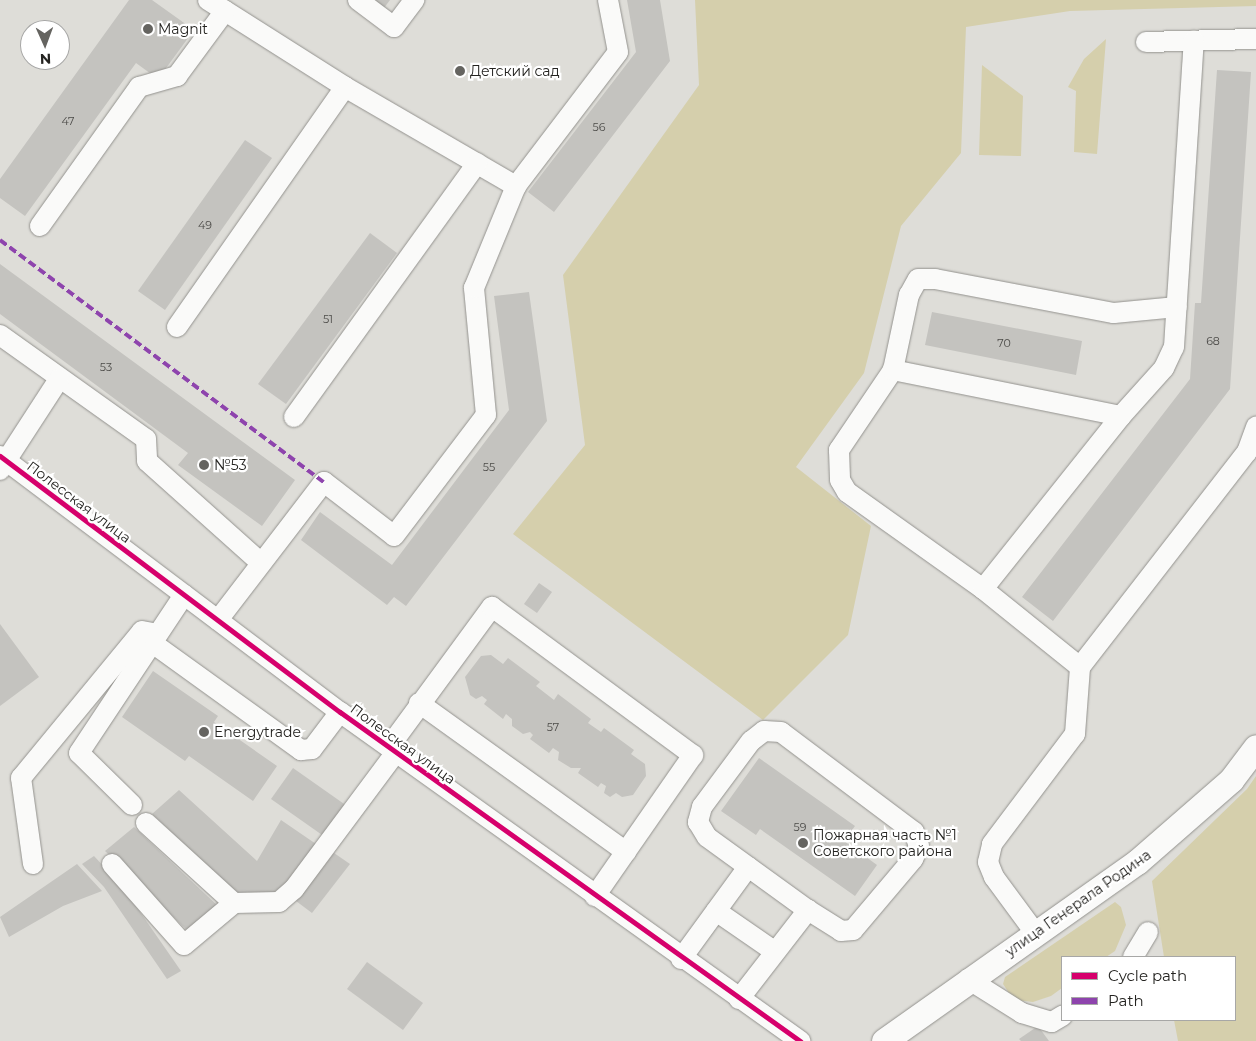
<!DOCTYPE html>
<html>
<head>
<meta charset="utf-8">
<style>
	body { margin:0 }
	#map { position:relative; width:1256px; height:1041px; overflow:hidden; background:#deddd8; font-family:Montserrat,sans-serif }
	div>[style] { position:absolute }
	.green>* { inset:0; background:#d5cfac }
	.building>* { inset:0; background:#c4c3bf }
	.roads { filter:drop-shadow(0 0 1px #93928e) drop-shadow(0 0 1px #93928e) }
	.minor>* { height:20px; margin:-10px; padding:0 10px; transform-origin:10px; border-radius:10px; background:#fafaf9 }
	.major>* { height:25px; margin:-12.5px; padding:0 12.5px; transform-origin:12.5px; border-radius:12.5px; background:#fafaf9 }
	.quiet>* { height:4px; margin-top:-2px; transform-origin:0; background:repeating-linear-gradient(90deg,#8e44ad 0 8px,transparent 0 12px) }
	.cycleway>* { height:5px; margin:-2.5px; padding:0 2.5px; transform-origin:2.5px; border-radius:2.5px; background:#d6006c }
	.dots>* { width:14px; height:14px; translate:-50% -50%; box-sizing:border-box; border:2px solid #fff; border-radius:50% }
	span { translate:-50% -50%; white-space:nowrap; text-align:center; line-height:1.15; -webkit-text-stroke:4.5px #fff; paint-order:stroke }
	.number-label { font-size:11px; color:#4c4b48 }
	.number-label span { -webkit-text-stroke-width:0 }
	.poi-label { font-size:14px; color:#242320 }
	.left { translate:0 -50%; text-align:left }
	.street-label { font-size:14px; color:#242320 }
	.legend { position:absolute; left:1061px; top:956px; width:175px; height:65px; box-sizing:border-box; background:#fff; border:1px solid #a7a7a6; margin:0; padding:6px 9px; list-style:none; font-size:15px; color:#242320 }
	.legend li { display:flex; align-items:center; gap:10px; height:25px }
	.legend b { width:25px; border:1px solid #a7a7a6 }
	.north { position:absolute; left:20px; top:20px; width:50px; height:50px; box-sizing:border-box; background:#fff; border:1px solid #a7a7a6; border-radius:50%; rotate:178deg; font-size:14px; font-weight:700; line-height:20px; text-align:center; color:#242320 }
	.north::after { content:''; display:block; margin:auto; width:18px; height:22px; background:#656460; clip-path:polygon(50% 0,100% 100%,50% 72%,0 100%) }
</style>
</head>
<body>
<div id="map">
	<div class="green">
		<i style="clip-path:polygon(695px 0,1256px 0,1256px 6px,1070px 11px,966px 27px,961px 153px,901px 226px,864px 373px,796px 467px,871px 526px,848px 635px,763px 720px,513px 534px,585px 445px,563px 275px,699px 85px)"></i>
		<i style="clip-path:polygon(1106px 39px,1097px 154px,1074px 152px,1076px 91px,1068px 87px,1084px 59px)"></i>
		<i style="clip-path:polygon(982px 65px,1023px 96px,1021px 156px,979px 155px)"></i>
		<i style="clip-path:polygon(1256px 776px,1256px 1041px,1178px 1041px,1174px 1020px,1235px 1020px,1235px 957px,1164px 957px,1152px 881px,1247px 789px)"></i>
		<i style="clip-path:polygon(1115px 902px,1121px 907px,1126px 925px,1115px 951px,1106px 957px,1062px 957px,1062px 988px,1051px 996px,1033px 1002px,1016px 1000px,1009px 993px,1003px 984px,1005px 977px)"></i>
	</div>
	<div class="building">
		<i style="clip-path:polygon(129px 0,152px 0,194px 30px,158px 79px,136px 63px,25px 216px,0 198px,0 179px)"></i>
		<i style="clip-path:polygon(364px 0,390px 0,381px 12px)"></i>
		<i style="clip-path:polygon(627px 0,660px 0,670px 61px,554px 212px,528px 192px,636px 52px)"></i>
		<i style="clip-path:polygon(1217px 70px,1251px 72px,1230px 389px,1053px 621px,1022px 597px,1190px 379px,1195px 303px,1201px 303px)"></i>
		<i style="clip-path:polygon(245px 140px,272px 158px,165px 310px,138px 291px)"></i>
		<i style="clip-path:polygon(370px 233px,397px 253px,286px 404px,258px 384px)"></i>
		<i style="clip-path:polygon(0 264px,295px 480px,262px 526px,178px 465px,188px 453px,0 314px)"></i>
		<i style="clip-path:polygon(529px 292px,547px 421px,406px 606px,394px 597px,387px 605px,301px 540px,320px 512px,392px 565px,509px 410px,494px 296px)"></i>
		<i style="clip-path:polygon(932px 312px,1082px 341px,1076px 375px,925px 345px)"></i>
		<i style="clip-path:polygon(539px 583px,552px 592px,537px 613px,524px 604px)"></i>
		<i style="clip-path:polygon(0 624px,39px 677px,0 706px)"></i>
		<i style="clip-path:polygon(491px 655px,503px 664px,508px 658px,540px 682px,536px 686px,554px 700px,558px 694px,591px 719px,588px 723px,601px 732px,604px 728px,634px 750px,631px 754px,645px 764px,646px 776px,633px 795px,622px 797px,616px 793px,610px 797px,604px 793px,606px 786px,601px 783px,598px 787px,578px 773px,581px 768px,571px 768px,558px 760px,559px 752px,553px 748px,549px 753px,530px 739px,533px 735px,530px 732px,523px 734px,512px 726px,512px 719px,506px 714px,503px 719px,484px 704px,487px 700px,482px 696px,476px 699px,470px 695px,465px 677px,481px 656px)"></i>
		<i style="clip-path:polygon(153px 671px,218px 716px,214px 722px,277px 766px,253px 801px,189px 756px,185px 761px,122px 717px)"></i>
		<i style="clip-path:polygon(759px 758px,855px 826px,844px 841px,877px 865px,855px 896px,760px 829px,756px 835px,721px 811px)"></i>
		<i style="clip-path:polygon(293px 768px,347px 806px,325px 837px,271px 799px)"></i>
		<i style="clip-path:polygon(179px 790px,257px 861px,281px 820px,316px 844px,286px 889px,279px 888px,269px 899px,239px 895px,152px 814px)"></i>
		<i style="clip-path:polygon(134px 827px,219px 907px,189px 932px,105px 851px)"></i>
		<i style="clip-path:polygon(334px 853px,350px 864px,312px 913px,296px 901px)"></i>
		<i style="clip-path:polygon(94px 856px,122px 886px,181px 971px,167px 979px,104px 887px,82px 864px)"></i>
		<i style="clip-path:polygon(77px 864px,102px 891px,63px 906px,9px 937px,0 917px)"></i>
		<i style="clip-path:polygon(367px 962px,423px 1003px,403px 1030px,347px 989px)"></i>
		<i style="clip-path:polygon(1038px 1026px,1049px 1041px,1021px 1041px,1019px 1039px)"></i>
	</div>
	<div class="roads">
		<div class="minor">
			<i style="left:208px;top:0;width:162px;rotate:32.4deg"></i>
			<i style="left:345px;top:87px;width:198px;rotate:30.1deg"></i>
			<i style="left:358px;top:0;width:45px;rotate:36.9deg"></i>
			<i style="left:394px;top:27px;width:34px;rotate:-53deg"></i>
			<i style="left:1146px;top:42px;width:110px;rotate:-1.6deg"></i>
			<i style="left:40px;top:226px;width:171px;rotate:-54.5deg"></i>
			<i style="left:139px;top:87px;width:40px;rotate:-16deg"></i>
			<i style="left:177px;top:76px;width:81px;rotate:-53.6deg"></i>
			<i style="left:177px;top:327px;width:293px;rotate:-55deg"></i>
			<i style="left:0;top:335px;width:179px;rotate:35.5deg"></i>
			<i style="left:146px;top:439px;width:22px;rotate:87deg"></i>
			<i style="left:147px;top:461px;width:153px;rotate:41.8deg"></i>
			<i style="left:893px;top:370px;width:97px;rotate:124deg"></i>
			<i style="left:839px;top:450px;width:30px;rotate:88deg"></i>
			<i style="left:840px;top:480px;width:14px;rotate:60deg"></i>
			<i style="left:847px;top:492px;width:167px;rotate:35.5deg"></i>
			<i style="left:1121px;top:416px;width:233px;rotate:-168.6deg"></i>
			<i style="left:893px;top:370px;width:77px;rotate:-78deg"></i>
			<i style="left:909px;top:295px;width:18px;rotate:-61deg"></i>
			<i style="left:918px;top:279px;width:17px"></i>
			<i style="left:935px;top:279px;width:182px;rotate:10.8deg"></i>
			<i style="left:1114px;top:313px;width:63px;rotate:-5.4deg"></i>
			<i style="left:294px;top:417px;width:313px;rotate:-54.2deg"></i>
			<i style="left:0;top:456px;width:426px;rotate:37deg"></i>
			<i style="left:340px;top:712px;width:566px;rotate:35.57deg"></i>
			<i style="left:0;top:470px;width:108px;rotate:-57deg"></i>
			<i style="left:218px;top:620px;width:174px;rotate:-52.5deg"></i>
			<i style="left:324px;top:482px;width:88px;rotate:37.6deg"></i>
			<i style="left:394px;top:536px;width:152px;rotate:-52.8deg"></i>
			<i style="left:486px;top:415px;width:128px;rotate:-95.4deg"></i>
			<i style="left:474px;top:288px;width:110px;rotate:-67.6deg"></i>
			<i style="left:516px;top:186px;width:168px;rotate:-52.7deg"></i>
			<i style="left:618px;top:52px;width:53px;rotate:-100.9deg"></i>
			<i style="left:151px;top:642px;width:185px;rotate:35.8deg"></i>
			<i style="left:301px;top:750px;width:11px;rotate:-5deg"></i>
			<i style="left:312px;top:749px;width:46px;rotate:-52.9deg"></i>
			<i style="left:1080px;top:667px;width:124px;rotate:-141.2deg"></i>
			<i style="left:983px;top:589px;width:221px;rotate:-51.4deg"></i>
			<i style="left:1121px;top:416px;width:64px;rotate:-48.1deg"></i>
			<i style="left:1164px;top:368px;width:23px;rotate:-65deg"></i>
			<i style="left:1174px;top:347px;width:307px;rotate:-86.3deg"></i>
			<i style="left:419px;top:703px;width:255px;rotate:35.7deg"></i>
			<i style="left:389px;top:747px;width:174px;rotate:-53.7deg"></i>
			<i style="left:492px;top:607px;width:250px;rotate:36.4deg"></i>
			<i style="left:693px;top:755px;width:172px;rotate:124.8deg"></i>
			<i style="left:132px;top:805px;width:74px;rotate:-135.5deg"></i>
			<i style="left:79px;top:753px;width:190px;rotate:-56.4deg"></i>
			<i style="left:146px;top:823px;width:119px;rotate:42.3deg"></i>
			<i style="left:234px;top:903px;width:45px;rotate:-1.3deg"></i>
			<i style="left:279px;top:902px;width:20px;rotate:-41deg"></i>
			<i style="left:294px;top:889px;width:171px;rotate:-53.3deg"></i>
			<i style="left:33px;top:864px;width:87px;rotate:-97.9deg"></i>
			<i style="left:21px;top:778px;width:190px;rotate:-50.5deg"></i>
			<i style="left:142px;top:631px;width:15px;rotate:11deg"></i>
			<i style="left:112px;top:864px;width:108px;rotate:48.4deg"></i>
			<i style="left:184px;top:945px;width:65px;rotate:-40deg"></i>
			<i style="left:716px;top:911px;width:70px;rotate:34.6deg"></i>
			<i style="left:1036px;top:934px;width:71px;rotate:-126.4deg"></i>
			<i style="left:994px;top:877px;width:16px;rotate:-112deg"></i>
			<i style="left:988px;top:862px;width:18px;rotate:-77deg"></i>
			<i style="left:992px;top:844px;width:138px;rotate:-53deg"></i>
			<i style="left:1075px;top:734px;width:67px;rotate:-85.7deg"></i>
			<i style="left:1080px;top:667px;width:272px;rotate:-52.2deg"></i>
			<i style="left:1247px;top:452px;width:27px;rotate:-70deg"></i>
			<i style="left:1133px;top:957px;width:29px;rotate:-59deg"></i>
			<i style="left:681px;top:959px;width:114px;rotate:-53.9deg"></i>
			<i style="left:968px;top:979px;width:64px;rotate:32.2deg"></i>
			<i style="left:1022px;top:1013px;width:31px;rotate:17deg"></i>
			<i style="left:1052px;top:1022px;width:12px;rotate:-31deg"></i>
			<i style="left:739px;top:999px;width:113px;rotate:-52.2deg"></i>
			<i style="left:808px;top:910px;width:39px;rotate:32deg"></i>
			<i style="left:841px;top:931px;width:12px;rotate:-5deg"></i>
			<i style="left:853px;top:930px;width:93px;rotate:-49.8deg"></i>
			<i style="left:913px;top:859px;width:14px;rotate:-65deg"></i>
			<i style="left:919px;top:846px;width:15px;rotate:-110deg"></i>
			<i style="left:914px;top:832px;width:166px;rotate:-143.1deg"></i>
			<i style="left:781px;top:732px;width:17px;rotate:-177deg"></i>
			<i style="left:764px;top:731px;width:16px;rotate:142deg"></i>
			<i style="left:751px;top:741px;width:82px;rotate:126.6deg"></i>
			<i style="left:702px;top:807px;width:16px;rotate:105deg"></i>
			<i style="left:698px;top:822px;width:17px;rotate:59deg"></i>
			<i style="left:707px;top:837px;width:125px;rotate:35.9deg"></i>
		</div>
		<div class="major">
			<i style="left:884px;top:1041px;width:310px;rotate:-35.3deg"></i>
			<i style="left:1137px;top:862px;width:125px;rotate:-41.1deg"></i>
			<i style="left:1231px;top:780px;width:41px;rotate:-52.9deg"></i>
		</div>
	</div>
	<div class="quiet">
		<i style="left:0;top:240px;width:404px;rotate:36.8deg"></i>
	</div>
	<div class="cycleway">
		<i style="left:0;top:456px;width:426px;rotate:37deg"></i>
		<i style="left:340px;top:712px;width:566px;rotate:35.57deg"></i>
	</div>
	<div class="dots">
		<i style="left:148px;top:29px;background:#656460"></i>
		<i style="left:460px;top:71px;background:#656460"></i>
		<i style="left:204px;top:465px;background:#656460"></i>
		<i style="left:204px;top:732px;background:#656460"></i>
		<i style="left:803px;top:843px;background:#656460"></i>
	</div>
	<div class="number-label">
		<span style="left:68px;top:121px">47</span>
		<span style="left:599px;top:127px">56</span>
		<span style="left:205px;top:225px">49</span>
		<span style="left:328px;top:319px">51</span>
		<span style="left:1213px;top:341px">68</span>
		<span style="left:1004px;top:343px">70</span>
		<span style="left:106px;top:367px">53</span>
		<span style="left:489px;top:467px">55</span>
		<span style="left:553px;top:727px">57</span>
		<span style="left:800px;top:827px">59</span>
	</div>
	<div class="poi-label">
		<span class="left" style="left:158px;top:29px">Magnit</span>
		<span class="left" style="left:470px;top:71px">Детский сад</span>
		<span class="left" style="left:214px;top:465px">№53</span>
		<span class="left" style="left:214px;top:732px">Energytrade</span>
		<span class="left" style="left:813px;top:843px">Пожарная часть №1<br>Советского района</span>
	</div>
	<div class="street-label">
		<span style="left:79px;top:502px;rotate:37deg">Полесская улица</span>
		<span style="left:403px;top:744px;rotate:36deg">Полесская улица</span>
		<span style="left:1078px;top:903px;rotate:-35deg">улица Генерала Родина</span>
	</div>
	<ul class="legend">
	<li><b style="height:6px;background:#d6006c"></b>Cycle path</li>
	<li><b style="height:6px;background:#8e44ad"></b>Path</li>
	</ul>
	<div class="north">N</div>
</div>
</body>
</html>
